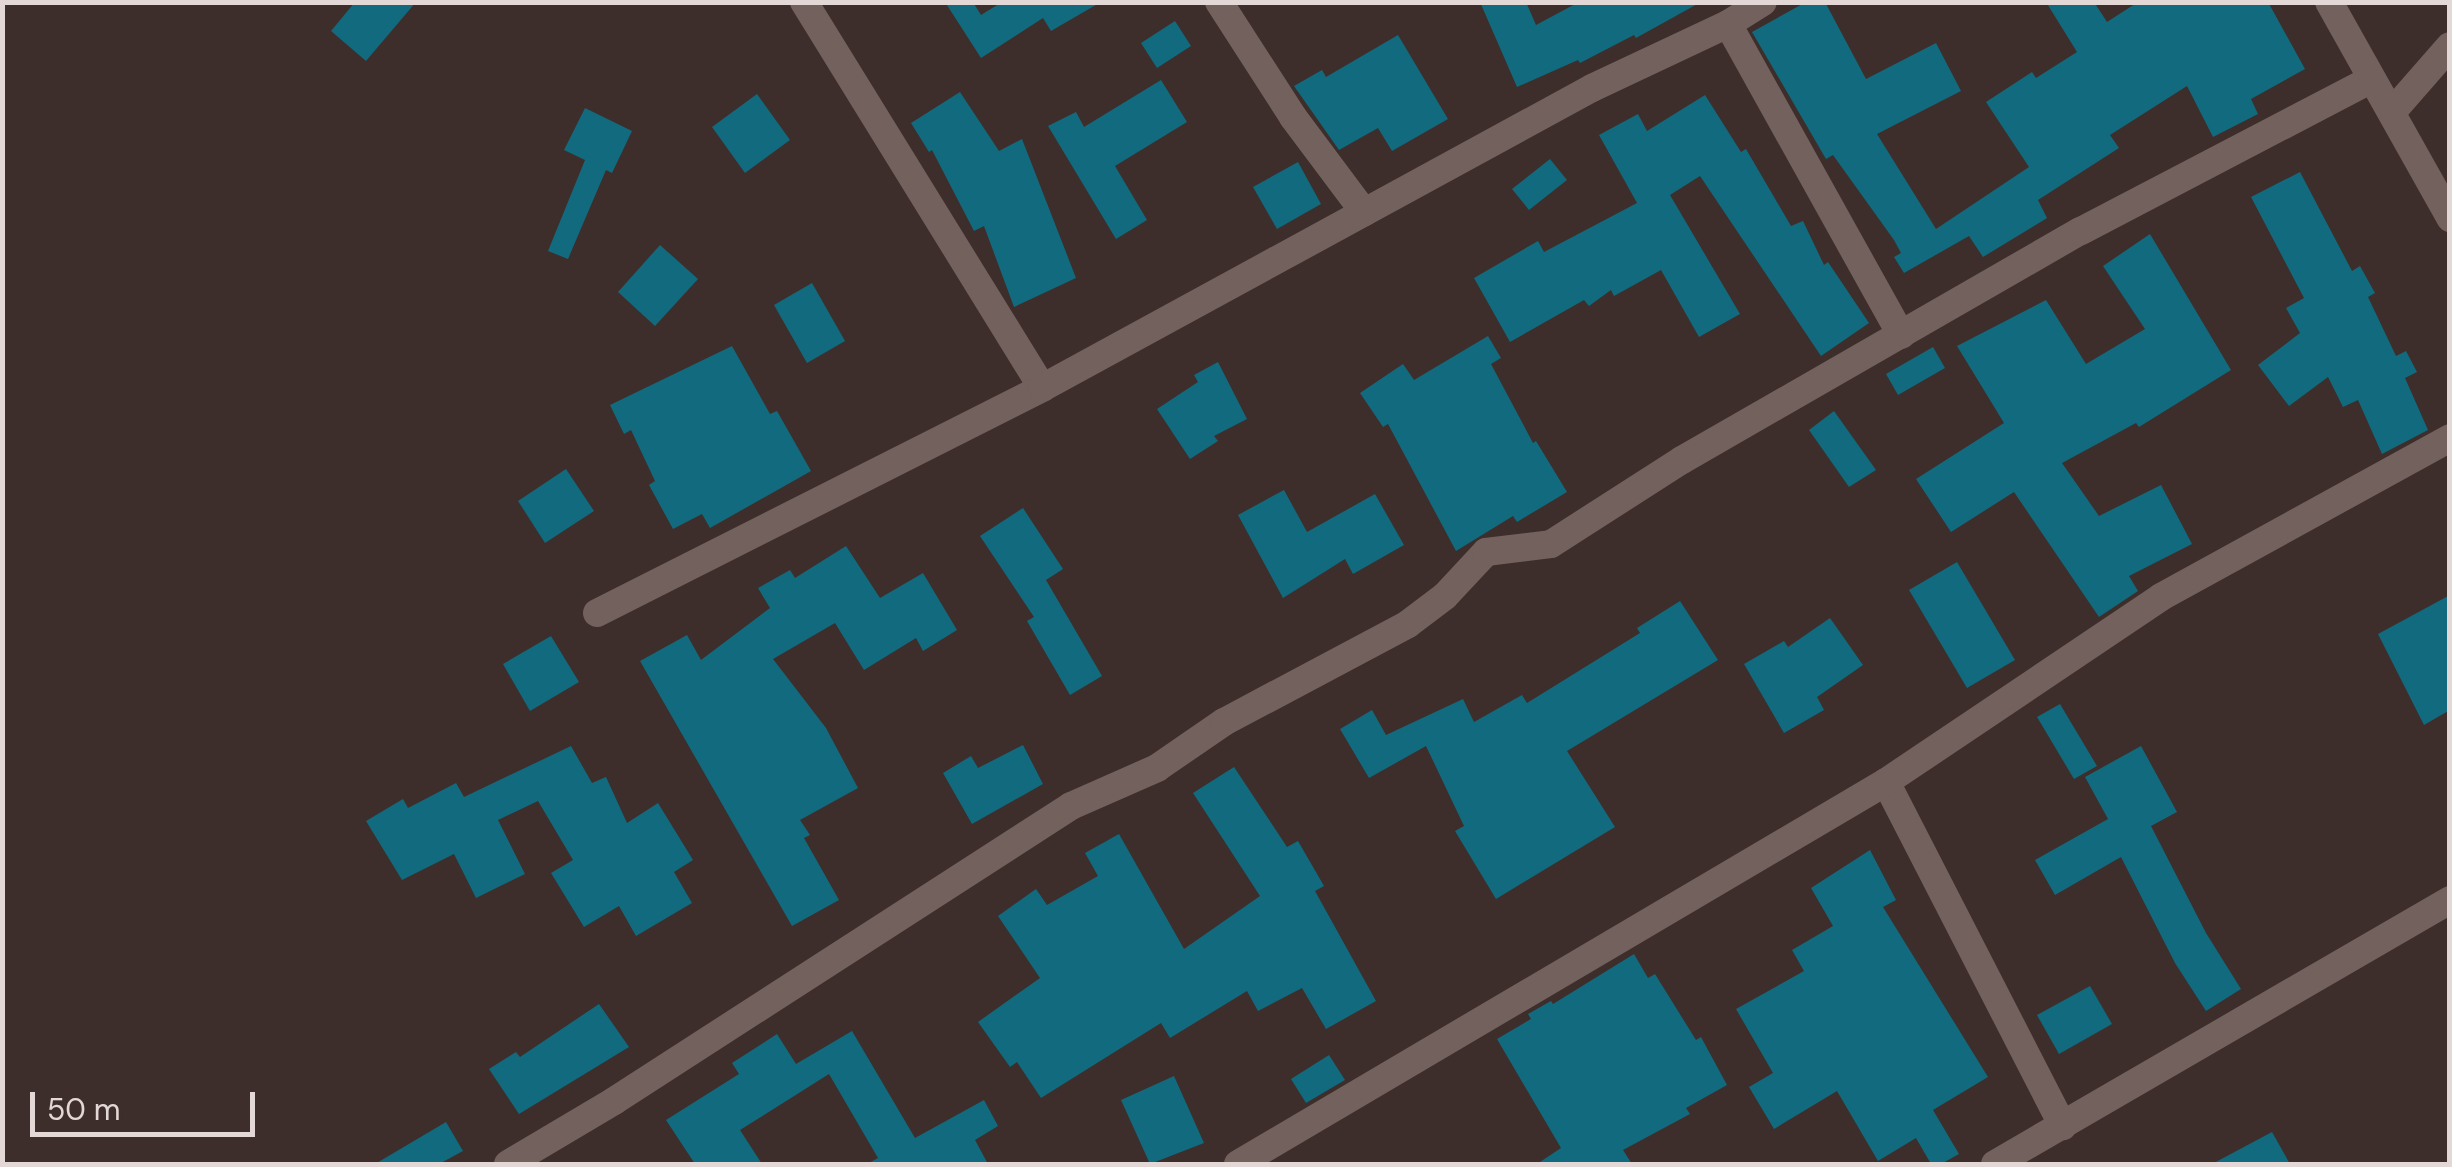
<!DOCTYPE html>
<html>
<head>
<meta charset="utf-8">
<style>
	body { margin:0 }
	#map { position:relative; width:2452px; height:1167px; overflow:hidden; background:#3e2e2b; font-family:"DM Sans",sans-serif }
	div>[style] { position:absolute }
	.building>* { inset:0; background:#116a7e }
	.minor>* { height:28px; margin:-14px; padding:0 14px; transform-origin:14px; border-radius:14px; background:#73615e }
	span { translate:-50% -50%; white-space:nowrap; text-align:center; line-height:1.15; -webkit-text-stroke:10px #3e2e2b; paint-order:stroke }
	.frame { position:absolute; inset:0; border:5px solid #e3d8d6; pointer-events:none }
	.scale { position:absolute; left:30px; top:1092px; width:225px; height:45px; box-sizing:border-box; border:5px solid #e3d8d6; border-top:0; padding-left:12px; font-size:30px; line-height:35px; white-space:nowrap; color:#e3d8d6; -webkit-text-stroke:8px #3e2e2b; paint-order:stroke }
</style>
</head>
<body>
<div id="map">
	<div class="building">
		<i style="clip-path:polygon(355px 2px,416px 2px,366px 61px,331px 31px)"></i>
		<i style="clip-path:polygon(945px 2px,973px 2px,981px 15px,1002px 2px,1101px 2px,1051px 31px,1043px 18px,981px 58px)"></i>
		<i style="clip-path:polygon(1480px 2px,1526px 2px,1536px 25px,1579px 2px,1701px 2px,1636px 38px,1634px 35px,1580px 63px,1578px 60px,1517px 87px)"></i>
		<i style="clip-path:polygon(1806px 2px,1825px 2px,1866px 79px,1936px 43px,1961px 91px,1877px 134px,1936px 229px,2029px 167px,1986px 102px,2032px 72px,2036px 78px,2077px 52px,2046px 2px,2094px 2px,2107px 22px,2138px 2px,2268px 2px,2305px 69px,2251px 99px,2258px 114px,2213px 137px,2187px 86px,2110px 135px,2119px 148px,2038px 200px,2047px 218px,1983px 257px,1969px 236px,1904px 273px,1894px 257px,1901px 253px,1894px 240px,1833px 155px,1826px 159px,1752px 32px)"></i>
		<i style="clip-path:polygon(1175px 21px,1191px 46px,1157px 68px,1141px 43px)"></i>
		<i style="clip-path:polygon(1398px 35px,1448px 119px,1392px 151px,1378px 128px,1339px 150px,1294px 86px,1322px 70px,1326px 77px)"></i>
		<i style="clip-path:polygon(1161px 80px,1187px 122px,1115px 166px,1147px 220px,1116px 239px,1048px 126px,1076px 112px,1084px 127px)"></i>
		<i style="clip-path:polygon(960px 92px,999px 151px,1022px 139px,1076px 278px,1014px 307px,984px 226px,974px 231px,932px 150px,929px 152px,911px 123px)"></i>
		<i style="clip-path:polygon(757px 94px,790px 140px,745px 173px,712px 127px)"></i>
		<i style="clip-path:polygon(1705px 95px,1741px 152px,1746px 149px,1791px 226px,1803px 221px,1824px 265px,1828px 262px,1869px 323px,1821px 356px,1700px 176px,1670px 195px,1740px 314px,1699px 337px,1661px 270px,1614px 296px,1611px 290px,1589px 306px,1584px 300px,1510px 342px,1474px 278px,1538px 241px,1544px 252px,1637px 203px,1599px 135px,1638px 114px,1647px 131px)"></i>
		<i style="clip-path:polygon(585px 108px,632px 131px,612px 173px,606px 170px,568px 259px,548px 251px,585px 160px,564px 150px)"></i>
		<i style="clip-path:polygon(1550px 159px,1567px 180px,1529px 210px,1512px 189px)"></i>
		<i style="clip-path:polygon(1298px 162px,1321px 204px,1277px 229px,1253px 187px)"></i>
		<i style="clip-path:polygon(2300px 172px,2352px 271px,2360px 266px,2375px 293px,2368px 297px,2396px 356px,2406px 351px,2417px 372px,2405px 378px,2428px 430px,2382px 454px,2358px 400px,2343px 407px,2328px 377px,2289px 406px,2258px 365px,2300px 333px,2286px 308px,2304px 298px,2251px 197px)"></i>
		<i style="clip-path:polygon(2150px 234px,2231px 370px,2139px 427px,2136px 423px,2062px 463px,2099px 516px,2161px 485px,2192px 544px,2129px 576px,2138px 591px,2099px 617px,2014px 492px,1951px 532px,1916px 479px,2004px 423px,1957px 346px,2046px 300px,2086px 364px,2145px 329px,2103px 266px)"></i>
		<i style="clip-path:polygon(660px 245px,698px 279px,655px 326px,618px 292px)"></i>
		<i style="clip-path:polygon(812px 283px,845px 341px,807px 363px,774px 305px)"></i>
		<i style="clip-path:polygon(1488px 336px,1501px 358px,1491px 364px,1533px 443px,1536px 441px,1567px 492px,1517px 522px,1513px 516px,1456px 551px,1388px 424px,1383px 427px,1360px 393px,1403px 364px,1414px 380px)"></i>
		<i style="clip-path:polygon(732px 346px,770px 414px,777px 411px,811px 471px,710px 528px,702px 514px,673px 529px,649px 485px,655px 481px,631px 430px,624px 434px,610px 405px)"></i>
		<i style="clip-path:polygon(1933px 347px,1945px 368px,1898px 395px,1886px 374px)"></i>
		<i style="clip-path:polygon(1218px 362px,1247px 419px,1214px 436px,1218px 441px,1190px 459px,1157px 409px,1198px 382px,1194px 375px)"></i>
		<i style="clip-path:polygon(1834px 411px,1876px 470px,1849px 487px,1809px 430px)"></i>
		<i style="clip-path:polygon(566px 469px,594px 511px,545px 543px,518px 501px)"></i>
		<i style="clip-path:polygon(1284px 490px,1307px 532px,1375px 494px,1404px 545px,1353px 574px,1345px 559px,1283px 598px,1238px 515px)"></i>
		<i style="clip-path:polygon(1023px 508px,1063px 569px,1046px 580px,1102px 676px,1070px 695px,1027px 621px,1034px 617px,980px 536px)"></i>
		<i style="clip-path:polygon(846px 546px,880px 598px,923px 573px,957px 630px,923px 651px,916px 638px,864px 670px,835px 623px,773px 659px,826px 728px,858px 788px,800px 820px,810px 835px,804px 838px,839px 900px,792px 926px,640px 661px,687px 635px,701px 660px,770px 608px,758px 588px,790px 570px,795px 578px)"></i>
		<i style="clip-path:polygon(1957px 562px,2015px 660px,1967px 688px,1909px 590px)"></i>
		<i style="clip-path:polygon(2450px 595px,2450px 710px,2424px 725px,2378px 634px)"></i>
		<i style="clip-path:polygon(1680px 601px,1718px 660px,1567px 751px,1615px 827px,1496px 899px,1455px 831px,1464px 826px,1426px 746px,1369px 778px,1340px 729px,1372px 710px,1386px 735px,1463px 699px,1474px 722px,1522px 695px,1527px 703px,1640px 633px,1637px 628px)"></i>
		<i style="clip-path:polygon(1830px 618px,1863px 665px,1817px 697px,1824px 710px,1784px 733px,1744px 664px,1784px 641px,1788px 647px)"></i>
		<i style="clip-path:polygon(551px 636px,579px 682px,530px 711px,503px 664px)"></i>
		<i style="clip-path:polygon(2060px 704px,2097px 766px,2074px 779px,2037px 717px)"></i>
		<i style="clip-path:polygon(1023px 745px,1043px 784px,972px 824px,943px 773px,971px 756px,978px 768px)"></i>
		<i style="clip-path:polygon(571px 746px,592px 783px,606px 777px,627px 823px,658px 803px,693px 860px,674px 872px,692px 903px,636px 936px,619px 906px,584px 927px,551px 873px,573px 860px,538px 801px,498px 820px,525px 874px,476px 898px,454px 854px,402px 880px,366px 821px,403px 799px,408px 808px,456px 783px,464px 797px)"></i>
		<i style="clip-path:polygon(2141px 746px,2177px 812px,2151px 826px,2206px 933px,2241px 989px,2206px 1011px,2175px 963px,2121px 857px,2055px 895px,2035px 860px,2108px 819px,2085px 777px)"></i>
		<i style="clip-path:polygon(1234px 767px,1287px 847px,1298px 841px,1324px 886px,1315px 891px,1376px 1001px,1326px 1029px,1302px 988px,1258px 1011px,1247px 991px,1170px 1038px,1161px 1023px,1041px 1098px,1017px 1062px,1010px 1067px,978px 1022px,1040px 978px,998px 916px,1036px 889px,1047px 905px,1098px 876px,1085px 853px,1119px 834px,1184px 949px,1260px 896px,1193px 793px)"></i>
		<i style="clip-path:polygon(1870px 850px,1896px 900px,1883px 907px,1988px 1077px,1933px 1110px,1959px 1154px,1941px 1164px,1931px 1164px,1916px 1138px,1878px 1161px,1837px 1091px,1774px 1129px,1749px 1087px,1773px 1073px,1736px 1009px,1804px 971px,1792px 950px,1833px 926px,1811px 888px)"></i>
		<i style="clip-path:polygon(1634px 954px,1648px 978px,1655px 974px,1696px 1040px,1701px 1037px,1727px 1085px,1686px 1108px,1690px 1114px,1623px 1150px,1632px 1164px,1537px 1164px,1561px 1148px,1497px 1039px,1531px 1019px,1528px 1014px,1551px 1001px,1553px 1004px)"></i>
		<i style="clip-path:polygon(2090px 986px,2112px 1024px,2059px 1054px,2037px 1015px)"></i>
		<i style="clip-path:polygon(599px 1004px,629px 1047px,519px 1114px,489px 1069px,516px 1052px,520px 1057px)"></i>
		<i style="clip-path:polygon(852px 1031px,915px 1138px,984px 1100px,998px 1126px,975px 1140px,988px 1164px,867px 1164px,878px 1158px,829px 1074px,740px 1130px,762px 1164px,695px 1164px,666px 1120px,739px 1074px,732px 1063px,777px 1034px,796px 1064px)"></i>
		<i style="clip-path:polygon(1329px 1055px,1345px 1080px,1306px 1103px,1291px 1079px)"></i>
		<i style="clip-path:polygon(1174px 1076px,1204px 1143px,1150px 1164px,1121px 1100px)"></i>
		<i style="clip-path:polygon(446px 1122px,463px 1151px,439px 1164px,375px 1164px)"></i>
		<i style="clip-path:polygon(2272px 1132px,2290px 1164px,2212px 1164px)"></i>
	</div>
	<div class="minor">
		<i style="left:804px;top:2px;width:453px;rotate:58.3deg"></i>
		<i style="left:1219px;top:2px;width:137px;rotate:57.2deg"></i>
		<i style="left:1293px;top:117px;width:119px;rotate:53.2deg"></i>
		<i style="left:2329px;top:2px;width:248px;rotate:60.7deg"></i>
		<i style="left:1728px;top:24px;width:356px;rotate:60.9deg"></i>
		<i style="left:2393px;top:111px;width:86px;rotate:-48.8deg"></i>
		<i style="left:597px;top:613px;width:499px;rotate:-26.8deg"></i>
		<i style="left:1042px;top:388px;width:626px;rotate:-28.61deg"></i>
		<i style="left:1592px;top:88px;width:150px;rotate:-25.2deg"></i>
		<i style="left:1728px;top:24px;width:41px;rotate:-32.2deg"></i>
		<i style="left:1886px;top:782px;width:387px;rotate:62.8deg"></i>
		<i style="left:508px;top:1164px;width:123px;rotate:-30.7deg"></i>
		<i style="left:614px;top:1101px;width:544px;rotate:-32.84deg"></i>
		<i style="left:1071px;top:806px;width:94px;rotate:-23.8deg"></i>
		<i style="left:1157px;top:768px;width:81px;rotate:-34.5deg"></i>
		<i style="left:1224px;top:722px;width:208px;rotate:-28deg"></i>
		<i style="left:1408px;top:624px;width:46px;rotate:-37.1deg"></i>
		<i style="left:1445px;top:596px;width:60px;rotate:-47deg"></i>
		<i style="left:1486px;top:552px;width:65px;rotate:-7deg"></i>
		<i style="left:1551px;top:544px;width:156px;rotate:-32.7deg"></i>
		<i style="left:1682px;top:460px;width:460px;rotate:-29.9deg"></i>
		<i style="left:2081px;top:231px;width:328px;rotate:-27.6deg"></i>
		<i style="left:1238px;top:1164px;width:752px;rotate:-30.52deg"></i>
		<i style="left:1886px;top:782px;width:331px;rotate:-33.9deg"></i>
		<i style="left:2161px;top:597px;width:330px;rotate:-28.8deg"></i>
		<i style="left:1995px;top:1164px;width:526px;rotate:-30.12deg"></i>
	</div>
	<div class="frame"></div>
	<div class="scale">50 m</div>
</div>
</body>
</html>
